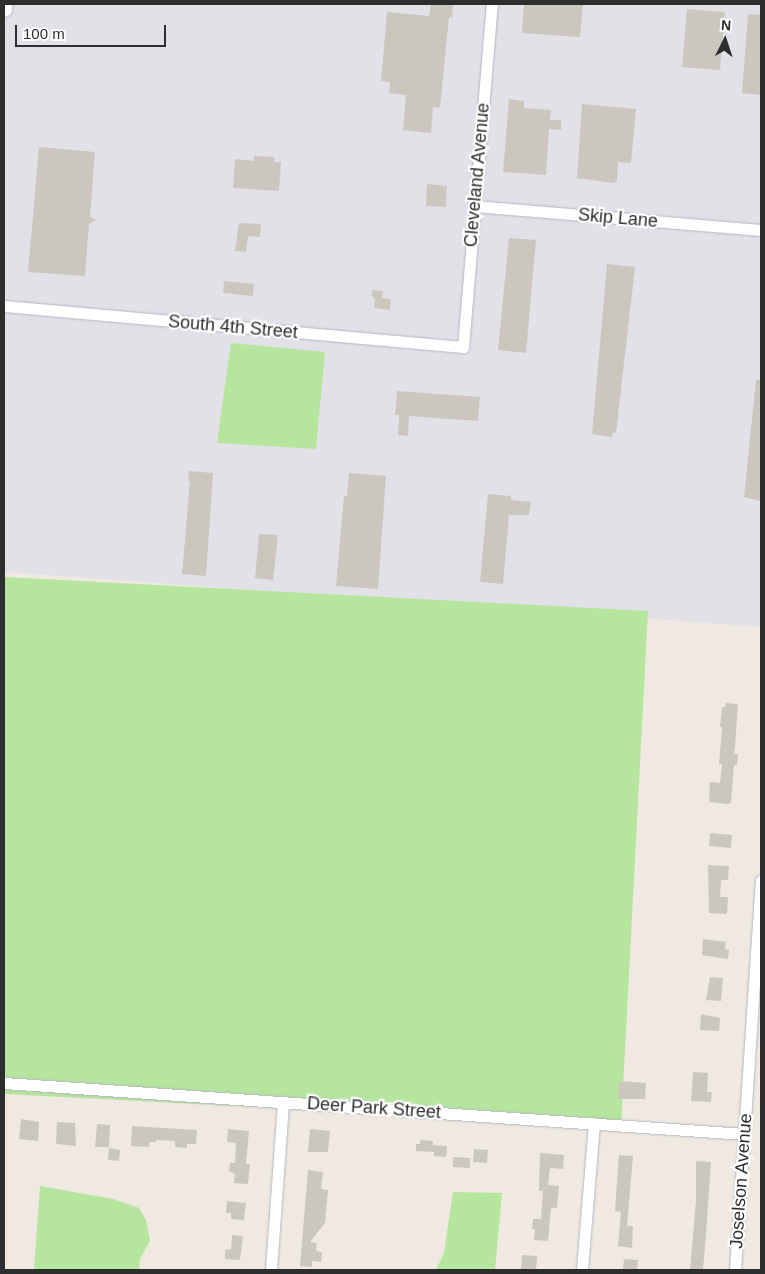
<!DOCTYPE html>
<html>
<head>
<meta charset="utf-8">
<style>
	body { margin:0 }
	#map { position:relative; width:765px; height:1274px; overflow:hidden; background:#efe9e1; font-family:Helvetica,sans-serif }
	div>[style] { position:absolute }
	.industrial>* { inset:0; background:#e3e1e8 }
	.green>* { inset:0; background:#b6e59e }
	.building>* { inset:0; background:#cbc7bf }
	.roads { filter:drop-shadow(0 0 1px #b4b7c1) drop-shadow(0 0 1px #b4b7c1) }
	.street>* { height:11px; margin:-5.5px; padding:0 5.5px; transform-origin:5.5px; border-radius:5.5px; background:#fff }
	.secondary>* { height:15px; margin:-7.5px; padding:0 7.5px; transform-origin:7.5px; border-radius:7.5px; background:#fff }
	span { translate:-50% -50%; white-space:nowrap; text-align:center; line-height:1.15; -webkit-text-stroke:4.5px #fff; paint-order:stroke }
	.street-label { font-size:18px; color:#2e2e2e }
	.frame { position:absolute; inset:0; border:5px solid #2e2e2e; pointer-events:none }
	.north { position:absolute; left:700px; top:15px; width:50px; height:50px; -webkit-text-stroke:4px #fff; paint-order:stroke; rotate:4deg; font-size:14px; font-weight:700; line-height:20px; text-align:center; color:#2e2e2e }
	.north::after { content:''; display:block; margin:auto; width:18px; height:22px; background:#2e2e2e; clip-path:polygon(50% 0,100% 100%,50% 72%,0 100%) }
	.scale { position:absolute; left:15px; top:25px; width:151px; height:22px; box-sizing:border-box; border:2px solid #2e2e2e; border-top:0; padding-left:6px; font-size:15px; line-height:18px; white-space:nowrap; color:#2e2e2e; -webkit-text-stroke:4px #fff; paint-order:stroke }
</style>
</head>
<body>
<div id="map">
	<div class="industrial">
		<i style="clip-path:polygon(4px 4px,761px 4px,761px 627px,4px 572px)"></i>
	</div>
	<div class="green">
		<i style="clip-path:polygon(231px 343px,325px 352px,316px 449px,217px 443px)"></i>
		<i style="clip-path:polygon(4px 577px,648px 611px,621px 1126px,4px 1094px)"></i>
		<i style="clip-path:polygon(40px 1186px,113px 1199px,139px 1208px,146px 1220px,150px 1241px,140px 1259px,139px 1270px,34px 1270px)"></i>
		<i style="clip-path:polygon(453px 1192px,502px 1193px,495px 1270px,436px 1270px,444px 1253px)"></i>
	</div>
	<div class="building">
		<i style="clip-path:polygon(431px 4px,453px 4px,452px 18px,449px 17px,440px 108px,433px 107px,431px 133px,403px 130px,406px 95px,389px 93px,390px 82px,381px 81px,387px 12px,429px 16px)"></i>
		<i style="clip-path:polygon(524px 4px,583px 4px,580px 37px,522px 33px)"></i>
		<i style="clip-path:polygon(687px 9px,725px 12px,720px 70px,682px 67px)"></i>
		<i style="clip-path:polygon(748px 14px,761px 15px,761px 95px,742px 93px)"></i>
		<i style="clip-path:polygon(509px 99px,524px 101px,524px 108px,551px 110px,550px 120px,561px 120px,561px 130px,549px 129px,546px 175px,503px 172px)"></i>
		<i style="clip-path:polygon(582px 104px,636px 109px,631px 163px,618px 162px,617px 181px,614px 183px,577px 178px)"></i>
		<i style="clip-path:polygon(39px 147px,95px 152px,90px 217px,97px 220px,89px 224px,85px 276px,28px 272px)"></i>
		<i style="clip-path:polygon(254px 156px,274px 157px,274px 162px,281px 162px,279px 191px,233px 188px,235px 159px,254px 161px)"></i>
		<i style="clip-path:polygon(427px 184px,447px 186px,446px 207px,426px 206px)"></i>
		<i style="clip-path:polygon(239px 223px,261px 224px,260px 237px,248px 236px,246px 252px,235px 251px)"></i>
		<i style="clip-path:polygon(509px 238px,536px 240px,526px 353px,498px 350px)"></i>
		<i style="clip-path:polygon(607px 264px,635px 267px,616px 433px,613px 432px,612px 437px,592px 434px)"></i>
		<i style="clip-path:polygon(224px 281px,254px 284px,253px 296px,223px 293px)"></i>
		<i style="clip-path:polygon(372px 290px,383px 291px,382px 298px,391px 299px,390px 310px,374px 308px,375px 299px,372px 296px)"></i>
		<i style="clip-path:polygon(756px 380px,761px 380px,761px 501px,744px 497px)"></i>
		<i style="clip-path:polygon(397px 391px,480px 397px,478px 421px,409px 416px,408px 436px,398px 435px,399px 415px,395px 415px)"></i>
		<i style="clip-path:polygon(189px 471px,213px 473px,206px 576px,182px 574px,190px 481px,188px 481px)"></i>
		<i style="clip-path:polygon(349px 473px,386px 476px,378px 589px,336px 586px,344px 496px,347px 496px)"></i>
		<i style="clip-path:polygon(488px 494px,511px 496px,511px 500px,531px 502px,529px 515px,509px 515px,503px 584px,480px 582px)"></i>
		<i style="clip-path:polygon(259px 534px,278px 535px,273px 580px,255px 578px)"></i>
		<i style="clip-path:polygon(726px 703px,738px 704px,735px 748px,734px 754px,738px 754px,737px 765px,734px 765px,731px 803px,727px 804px,709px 802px,710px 782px,720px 783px,722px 764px,719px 764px,722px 727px,720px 727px,722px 707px,725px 707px)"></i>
		<i style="clip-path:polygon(710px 833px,732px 835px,731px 848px,709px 846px)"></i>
		<i style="clip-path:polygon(708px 865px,729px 866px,728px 880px,721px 880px,720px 897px,728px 897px,727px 914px,709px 913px)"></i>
		<i style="clip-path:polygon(703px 939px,726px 942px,725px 949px,729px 950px,728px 959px,702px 955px)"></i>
		<i style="clip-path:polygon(710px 977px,723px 978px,721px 1001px,706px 1000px)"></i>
		<i style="clip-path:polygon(701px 1014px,720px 1018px,719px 1031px,700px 1030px)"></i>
		<i style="clip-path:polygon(693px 1072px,708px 1073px,707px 1092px,712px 1092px,711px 1102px,691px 1101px)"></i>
		<i style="clip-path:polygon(619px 1081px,646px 1083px,645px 1099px,618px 1099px)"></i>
		<i style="clip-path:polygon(21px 1119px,39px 1122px,38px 1141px,19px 1139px)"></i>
		<i style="clip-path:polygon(57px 1122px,75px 1123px,76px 1146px,56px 1144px)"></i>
		<i style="clip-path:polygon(97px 1124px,110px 1125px,109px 1147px,95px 1147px)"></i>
		<i style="clip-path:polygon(132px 1126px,197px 1130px,196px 1144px,187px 1144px,187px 1148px,175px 1147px,175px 1141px,156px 1140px,156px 1142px,149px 1142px,149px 1147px,131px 1146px)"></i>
		<i style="clip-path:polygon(228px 1129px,249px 1131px,246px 1164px,250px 1164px,248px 1184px,234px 1183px,235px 1174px,229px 1171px,230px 1163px,235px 1163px,236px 1143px,227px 1142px)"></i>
		<i style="clip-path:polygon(310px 1129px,330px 1131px,328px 1152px,308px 1152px)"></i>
		<i style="clip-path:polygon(420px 1140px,433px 1141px,433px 1145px,447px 1146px,446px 1157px,434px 1156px,434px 1152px,416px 1151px,416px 1144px,420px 1144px)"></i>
		<i style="clip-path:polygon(109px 1148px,120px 1150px,119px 1161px,108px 1160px)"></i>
		<i style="clip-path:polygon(474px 1149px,488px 1150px,487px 1163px,473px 1162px)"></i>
		<i style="clip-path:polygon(540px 1153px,564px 1155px,563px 1169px,550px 1168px,548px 1185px,559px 1186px,557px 1208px,551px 1208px,548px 1241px,534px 1240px,535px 1229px,532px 1229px,533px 1219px,541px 1219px,543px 1191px,539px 1191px)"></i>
		<i style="clip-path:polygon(619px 1155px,633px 1156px,627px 1226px,633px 1226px,632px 1248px,618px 1246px,621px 1212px,615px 1211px)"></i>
		<i style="clip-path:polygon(453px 1157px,470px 1158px,470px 1168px,453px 1167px)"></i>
		<i style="clip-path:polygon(698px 1161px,711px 1162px,706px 1234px,703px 1270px,690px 1270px,696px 1201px,696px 1162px)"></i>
		<i style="clip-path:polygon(308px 1170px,323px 1172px,321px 1189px,328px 1190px,325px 1223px,310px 1242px,317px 1243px,316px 1250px,322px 1253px,321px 1262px,312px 1261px,312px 1267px,300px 1266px)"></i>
		<i style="clip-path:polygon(227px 1201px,246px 1203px,244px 1220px,231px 1219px,231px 1213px,226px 1213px)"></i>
		<i style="clip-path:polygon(232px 1235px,243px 1236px,240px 1260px,225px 1259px,225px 1250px,231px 1249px)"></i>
		<i style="clip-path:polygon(522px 1255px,537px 1256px,536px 1270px,521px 1270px)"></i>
		<i style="clip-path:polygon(624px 1259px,638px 1260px,637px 1270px,623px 1270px)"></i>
	</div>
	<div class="roads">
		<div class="street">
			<i style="left:474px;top:206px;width:288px;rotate:4.8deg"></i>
			<i style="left:4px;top:306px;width:461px;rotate:5.1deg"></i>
			<i style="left:463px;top:347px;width:344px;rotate:-85.2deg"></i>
			<i style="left:4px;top:1083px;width:742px;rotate:3.94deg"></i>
			<i style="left:582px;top:1269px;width:146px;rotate:-85.3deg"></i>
			<i style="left:271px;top:1270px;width:168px;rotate:-85.9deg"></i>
			<i style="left:735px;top:1270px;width:390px;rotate:-86.2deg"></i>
		</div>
		<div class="secondary">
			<i style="left:4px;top:9px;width:5px;rotate:-90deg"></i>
		</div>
	</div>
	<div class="street-label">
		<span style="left:477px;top:175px;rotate:-85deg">Cleveland Avenue</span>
		<span style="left:618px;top:218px;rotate:5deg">Skip Lane</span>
		<span style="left:233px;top:327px;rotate:5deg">South 4th Street</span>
		<span style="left:374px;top:1108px;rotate:4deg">Deer Park Street</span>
		<span style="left:741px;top:1181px;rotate:-86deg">Joselson Avenue</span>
	</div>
	<div class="frame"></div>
	<div class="north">N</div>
	<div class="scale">100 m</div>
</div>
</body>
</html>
